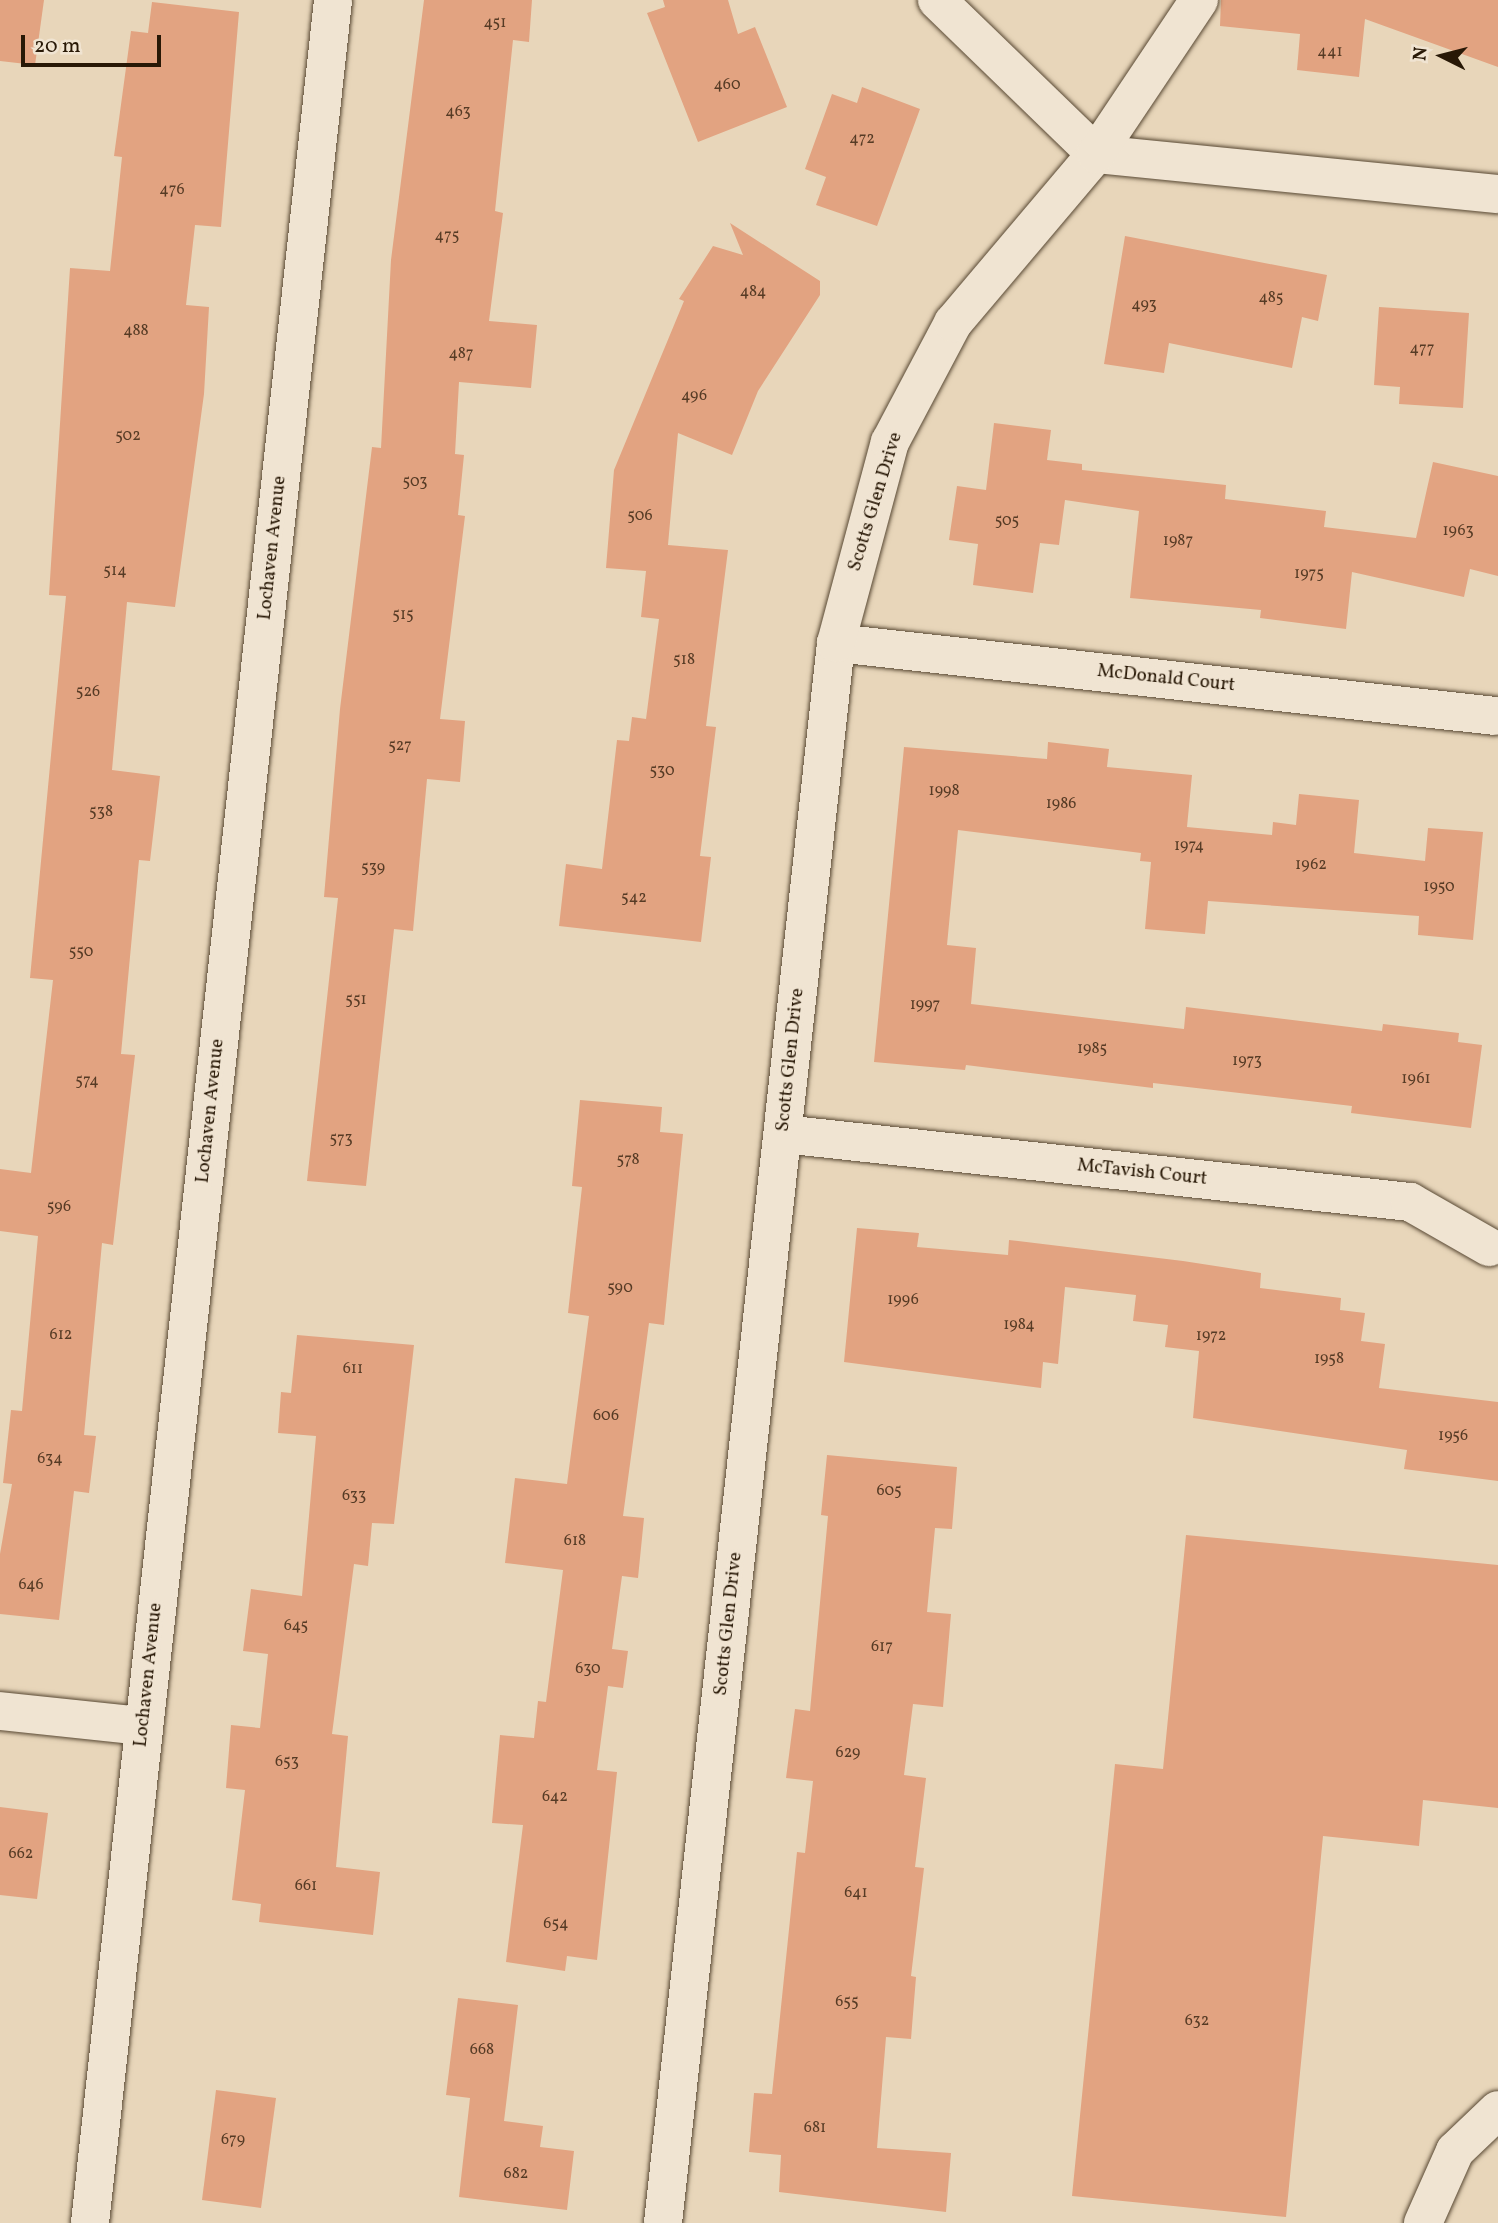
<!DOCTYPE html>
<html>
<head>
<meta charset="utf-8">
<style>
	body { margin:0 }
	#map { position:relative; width:1498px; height:2223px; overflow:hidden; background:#e8d6ba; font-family:Vollkorn,serif }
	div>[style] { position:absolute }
	.building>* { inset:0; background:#e2a381 }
	.roads { filter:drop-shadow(0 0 2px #584833) drop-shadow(0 0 2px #584833) }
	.street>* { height:38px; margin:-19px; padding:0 19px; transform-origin:19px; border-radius:19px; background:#f0e4d2 }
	span { translate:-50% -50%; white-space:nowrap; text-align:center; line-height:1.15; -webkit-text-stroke:7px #f0e4d2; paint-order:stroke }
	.number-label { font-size:16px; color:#563b25 }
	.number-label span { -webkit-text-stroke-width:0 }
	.street-label { font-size:19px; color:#281806 }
	.north { position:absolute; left:1407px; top:21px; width:70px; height:70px; -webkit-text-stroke:5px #f0e4d2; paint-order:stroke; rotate:276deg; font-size:19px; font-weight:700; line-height:28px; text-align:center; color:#281806 }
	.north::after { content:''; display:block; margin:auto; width:24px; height:32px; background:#281806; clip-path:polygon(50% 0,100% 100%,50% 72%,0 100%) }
	.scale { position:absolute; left:21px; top:35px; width:140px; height:32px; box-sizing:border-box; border:4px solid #281806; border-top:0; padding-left:9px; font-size:21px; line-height:24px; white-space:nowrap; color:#281806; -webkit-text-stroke:5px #f0e4d2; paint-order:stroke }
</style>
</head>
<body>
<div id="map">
	<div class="building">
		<i style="clip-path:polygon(0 0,44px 0,35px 65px,0 61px)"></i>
		<i style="clip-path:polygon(424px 0,532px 0,529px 42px,513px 40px,495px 211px,503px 213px,489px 321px,537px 325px,531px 388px,459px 382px,455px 454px,464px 455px,458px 515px,465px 516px,440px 719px,465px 721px,460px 782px,427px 779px,413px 931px,394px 929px,366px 1186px,307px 1181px,338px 898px,324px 897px,340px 709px,372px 447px,381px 448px,391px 260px)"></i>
		<i style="clip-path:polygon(663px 0,728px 0,738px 34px,755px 27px,787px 107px,698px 142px,647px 13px,665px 7px)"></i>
		<i style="clip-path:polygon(1221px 0,1498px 0,1498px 67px,1365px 19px,1359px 77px,1297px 70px,1300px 34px,1220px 26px)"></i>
		<i style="clip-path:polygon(152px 2px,239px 12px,221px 227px,195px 225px,186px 305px,209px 307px,204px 394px,175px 607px,127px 602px,112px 770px,160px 776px,150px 861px,139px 860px,121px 1054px,135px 1055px,113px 1245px,102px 1243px,84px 1435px,96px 1436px,89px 1493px,74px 1491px,59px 1620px,0 1614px,0 1554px,12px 1484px,3px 1483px,11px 1410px,22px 1411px,38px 1236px,0 1231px,0 1169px,31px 1173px,53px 980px,30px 978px,66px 596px,49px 595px,70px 268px,110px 271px,122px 157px,114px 156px,131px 31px,148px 33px)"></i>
		<i style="clip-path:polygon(862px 87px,920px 109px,877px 226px,816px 205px,826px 177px,805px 169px,832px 94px,857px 103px)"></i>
		<i style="clip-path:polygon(730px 223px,820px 281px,820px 295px,758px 391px,732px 455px,678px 433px,668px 545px,728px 550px,706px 726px,716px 727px,700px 856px,711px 857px,701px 942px,559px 926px,566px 864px,602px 869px,617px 740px,629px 741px,632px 717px,646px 719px,659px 619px,641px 617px,646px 571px,606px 568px,614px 470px,684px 301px,679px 299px,713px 246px,743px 255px)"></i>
		<i style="clip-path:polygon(1125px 236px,1327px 275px,1318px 321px,1302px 317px,1292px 368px,1169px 343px,1164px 373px,1104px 364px)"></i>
		<i style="clip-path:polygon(1379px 307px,1469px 313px,1463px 408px,1399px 404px,1400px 387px,1374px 385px)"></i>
		<i style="clip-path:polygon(994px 423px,1051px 430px,1047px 460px,1082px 464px,1082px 470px,1226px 485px,1225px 499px,1326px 511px,1324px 527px,1416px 538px,1433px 462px,1498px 476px,1498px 576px,1470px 569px,1464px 597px,1352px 572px,1346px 629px,1260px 618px,1261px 610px,1130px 598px,1139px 511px,1065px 500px,1059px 545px,1040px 543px,1033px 593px,973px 585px,978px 544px,949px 540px,957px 486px,986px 490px)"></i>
		<i style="clip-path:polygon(1048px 742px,1109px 749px,1107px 767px,1192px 775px,1187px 827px,1272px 835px,1273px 822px,1296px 825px,1299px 794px,1359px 800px,1354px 853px,1425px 861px,1428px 828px,1483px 832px,1473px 940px,1418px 935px,1419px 916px,1208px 901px,1205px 934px,1145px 929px,1151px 862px,1140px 861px,1141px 853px,958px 830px,947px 945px,976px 948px,971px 1004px,1184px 1029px,1186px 1007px,1382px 1031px,1383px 1024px,1459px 1033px,1458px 1042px,1482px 1045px,1471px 1128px,1351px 1113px,1352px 1106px,1153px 1083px,1153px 1088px,966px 1065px,965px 1070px,874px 1062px,904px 747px,1047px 759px)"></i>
		<i style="clip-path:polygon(580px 1100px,662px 1107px,660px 1132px,683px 1134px,664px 1325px,649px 1323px,623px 1516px,644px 1518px,638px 1578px,622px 1576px,612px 1649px,628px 1651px,623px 1688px,608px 1686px,597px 1770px,617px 1772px,597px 1960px,567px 1956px,565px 1971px,506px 1962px,523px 1825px,492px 1823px,500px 1735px,534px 1738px,538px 1701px,546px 1702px,563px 1570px,505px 1563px,515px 1478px,567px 1484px,589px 1316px,568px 1313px,582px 1187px,572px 1186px)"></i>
		<i style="clip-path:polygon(857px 1228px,919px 1233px,917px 1247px,1008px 1255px,1009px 1240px,1183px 1261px,1261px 1273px,1260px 1288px,1341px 1298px,1340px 1310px,1365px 1313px,1361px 1341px,1385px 1344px,1379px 1388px,1498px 1402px,1498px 1481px,1404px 1469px,1407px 1450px,1193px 1418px,1199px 1351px,1165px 1347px,1168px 1325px,1133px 1321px,1136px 1295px,1065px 1287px,1058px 1364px,1043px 1362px,1041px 1388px,844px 1362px)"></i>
		<i style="clip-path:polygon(297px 1335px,414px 1345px,394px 1524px,372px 1523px,368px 1566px,354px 1564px,332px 1734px,348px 1736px,336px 1867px,380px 1872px,373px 1935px,259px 1922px,261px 1904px,232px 1900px,245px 1790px,226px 1788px,231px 1725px,260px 1728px,268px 1654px,243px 1651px,251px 1589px,302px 1596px,316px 1436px,278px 1433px,281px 1392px,291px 1393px)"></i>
		<i style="clip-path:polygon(827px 1455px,957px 1467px,952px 1529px,935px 1528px,927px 1612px,951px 1614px,943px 1707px,913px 1704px,904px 1775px,926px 1778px,915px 1867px,924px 1868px,911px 1976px,916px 1977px,911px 2039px,886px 2037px,877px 2148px,951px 2153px,946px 2212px,779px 2192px,781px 2155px,749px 2152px,754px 2093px,772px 2094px,797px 1852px,805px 1853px,813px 1781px,786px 1778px,795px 1709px,810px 1711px,828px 1516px,821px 1515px)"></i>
		<i style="clip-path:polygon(1186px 1535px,1498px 1565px,1498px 1808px,1423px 1800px,1419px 1846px,1323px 1836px,1286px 2217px,1072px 2196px,1115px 1764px,1163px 1769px)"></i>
		<i style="clip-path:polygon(0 1807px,48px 1813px,37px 1899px,0 1895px)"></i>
		<i style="clip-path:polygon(458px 1998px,518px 2005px,504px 2121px,543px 2126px,540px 2147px,574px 2151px,567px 2210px,459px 2197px,470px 2098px,446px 2095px)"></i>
		<i style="clip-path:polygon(216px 2090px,276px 2098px,261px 2208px,202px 2200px)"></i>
	</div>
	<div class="roads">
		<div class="street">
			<i style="left:937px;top:0;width:221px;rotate:44.1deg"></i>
			<i style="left:1096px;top:154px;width:404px;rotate:5.7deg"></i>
			<i style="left:836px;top:643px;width:663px;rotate:6.32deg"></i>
			<i style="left:783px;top:1134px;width:631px;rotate:6.19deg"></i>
			<i style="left:1410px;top:1202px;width:91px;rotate:29.7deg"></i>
			<i style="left:0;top:1711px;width:144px;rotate:6deg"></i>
			<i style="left:90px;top:2223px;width:2236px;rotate:-83.76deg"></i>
			<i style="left:663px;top:2223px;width:1589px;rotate:-83.75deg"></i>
			<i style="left:836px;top:643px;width:208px;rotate:-75deg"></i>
			<i style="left:890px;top:442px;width:135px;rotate:-62.1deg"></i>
			<i style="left:953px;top:323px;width:221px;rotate:-49.8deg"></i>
			<i style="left:1096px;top:154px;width:185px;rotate:-56.2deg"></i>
			<i style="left:1423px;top:2223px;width:79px;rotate:-66deg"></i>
			<i style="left:1455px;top:2151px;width:59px;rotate:-43.6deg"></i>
		</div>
	</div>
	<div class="number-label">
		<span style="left:495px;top:23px">451</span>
		<span style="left:1330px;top:52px">441</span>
		<span style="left:727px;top:85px">460</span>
		<span style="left:458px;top:112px">463</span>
		<span style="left:862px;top:139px">472</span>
		<span style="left:172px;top:190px">476</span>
		<span style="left:447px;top:236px">475</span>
		<span style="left:753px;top:292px">484</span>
		<span style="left:1271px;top:298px">485</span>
		<span style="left:1144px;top:305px">493</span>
		<span style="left:136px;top:331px">488</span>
		<span style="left:1422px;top:349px">477</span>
		<span style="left:461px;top:354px">487</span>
		<span style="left:694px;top:396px">496</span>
		<span style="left:128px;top:436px">502</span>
		<span style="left:415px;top:482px">503</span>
		<span style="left:640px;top:516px">506</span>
		<span style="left:1007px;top:521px">505</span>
		<span style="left:1458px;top:531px">1963</span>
		<span style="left:1178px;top:541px">1987</span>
		<span style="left:115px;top:571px">514</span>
		<span style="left:1309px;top:574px">1975</span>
		<span style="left:403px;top:615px">515</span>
		<span style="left:684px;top:660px">518</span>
		<span style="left:88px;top:692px">526</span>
		<span style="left:400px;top:746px">527</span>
		<span style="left:662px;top:771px">530</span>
		<span style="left:944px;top:791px">1998</span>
		<span style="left:1061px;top:804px">1986</span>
		<span style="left:101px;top:812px">538</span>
		<span style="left:1189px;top:846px">1974</span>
		<span style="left:1311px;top:865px">1962</span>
		<span style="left:373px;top:868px">539</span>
		<span style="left:1439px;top:887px">1950</span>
		<span style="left:634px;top:898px">542</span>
		<span style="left:81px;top:952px">550</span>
		<span style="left:356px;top:1000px">551</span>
		<span style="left:925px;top:1005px">1997</span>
		<span style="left:1092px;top:1049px">1985</span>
		<span style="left:1247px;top:1061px">1973</span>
		<span style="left:1416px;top:1079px">1961</span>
		<span style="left:87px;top:1081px">574</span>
		<span style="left:341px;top:1139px">573</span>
		<span style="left:628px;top:1160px">578</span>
		<span style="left:59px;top:1207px">596</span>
		<span style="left:620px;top:1288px">590</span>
		<span style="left:903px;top:1300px">1996</span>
		<span style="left:1019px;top:1325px">1984</span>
		<span style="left:61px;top:1335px">612</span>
		<span style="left:1211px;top:1336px">1972</span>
		<span style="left:1329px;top:1359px">1958</span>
		<span style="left:353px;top:1369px">611</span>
		<span style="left:606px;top:1416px">606</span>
		<span style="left:1453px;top:1436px">1956</span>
		<span style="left:50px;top:1459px">634</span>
		<span style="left:889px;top:1491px">605</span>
		<span style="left:354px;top:1496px">633</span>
		<span style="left:575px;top:1541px">618</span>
		<span style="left:31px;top:1585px">646</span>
		<span style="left:296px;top:1626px">645</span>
		<span style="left:882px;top:1647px">617</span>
		<span style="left:588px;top:1669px">630</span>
		<span style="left:848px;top:1753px">629</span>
		<span style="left:287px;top:1762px">653</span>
		<span style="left:555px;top:1797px">642</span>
		<span style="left:21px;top:1854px">662</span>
		<span style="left:306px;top:1886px">661</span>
		<span style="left:856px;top:1893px">641</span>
		<span style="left:556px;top:1924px">654</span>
		<span style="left:847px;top:2002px">655</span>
		<span style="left:1197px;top:2021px">632</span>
		<span style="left:482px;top:2050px">668</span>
		<span style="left:815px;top:2128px">681</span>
		<span style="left:233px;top:2140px">679</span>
		<span style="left:516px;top:2174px">682</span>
	</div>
	<div class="street-label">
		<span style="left:876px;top:502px;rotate:-73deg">Scotts Glen Drive</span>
		<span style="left:273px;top:548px;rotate:-84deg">Lochaven Avenue</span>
		<span style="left:1166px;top:679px;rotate:6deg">McDonald Court</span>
		<span style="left:791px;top:1060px;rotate:-84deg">Scotts Glen Drive</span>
		<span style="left:211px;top:1111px;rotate:-84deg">Lochaven Avenue</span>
		<span style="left:1142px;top:1173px;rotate:6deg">McTavish Court</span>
		<span style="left:729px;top:1624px;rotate:-84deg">Scotts Glen Drive</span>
		<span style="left:149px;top:1675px;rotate:-84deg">Lochaven Avenue</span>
	</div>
	<div class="north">N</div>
	<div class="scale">20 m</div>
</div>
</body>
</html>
